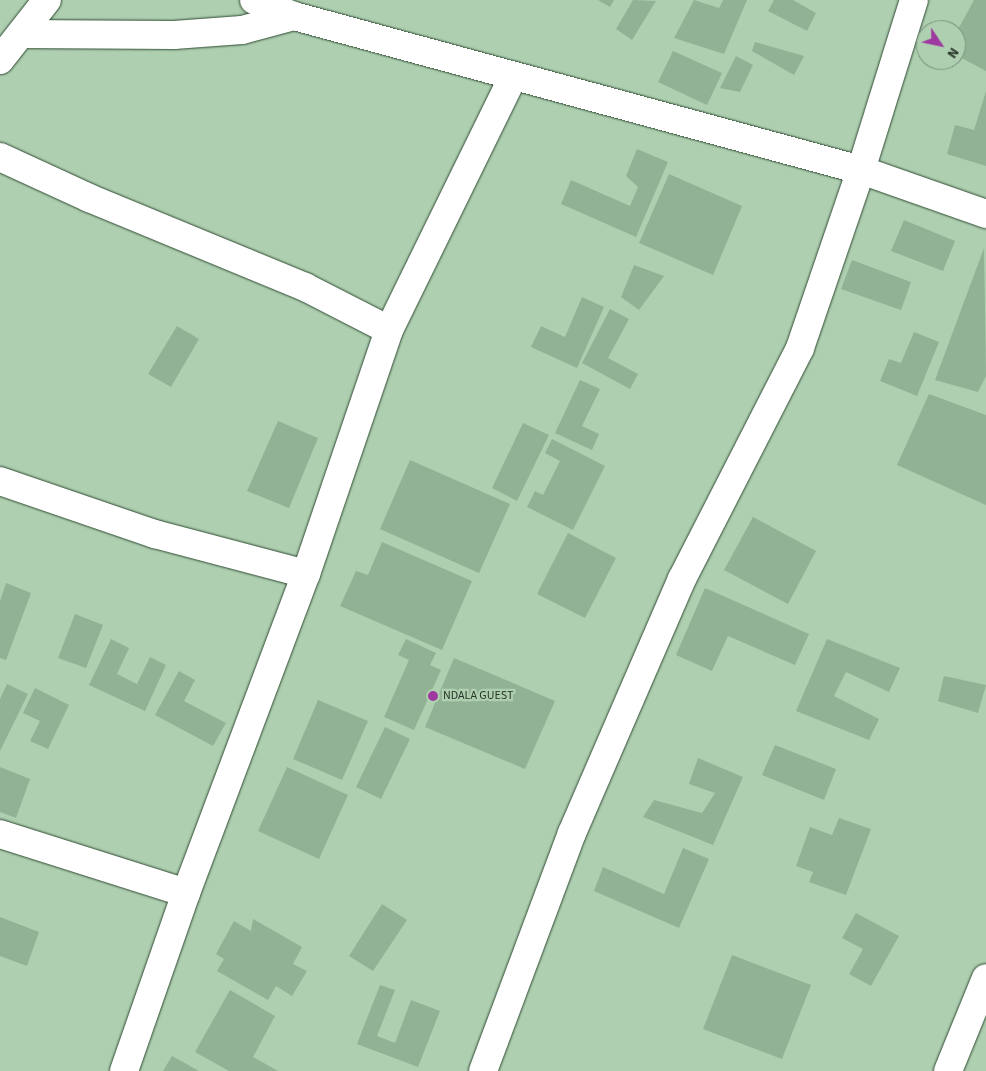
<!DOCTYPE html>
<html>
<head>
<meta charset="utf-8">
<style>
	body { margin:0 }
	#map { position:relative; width:986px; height:1071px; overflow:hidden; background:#afcfb1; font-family:"Source Sans 3",sans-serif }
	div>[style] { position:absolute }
	.building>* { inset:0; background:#92b295 }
	.roads { filter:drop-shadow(0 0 1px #2f4b32) drop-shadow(0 0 1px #2f4b32) }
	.minor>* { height:28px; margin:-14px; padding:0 14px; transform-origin:14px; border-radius:14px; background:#fff }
	.tertiary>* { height:28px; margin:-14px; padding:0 14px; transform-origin:14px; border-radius:14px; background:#fff }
	.dots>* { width:14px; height:14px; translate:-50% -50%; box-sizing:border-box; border:2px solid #afcfb1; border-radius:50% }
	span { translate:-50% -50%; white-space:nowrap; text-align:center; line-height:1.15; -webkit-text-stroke:4.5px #afcfb1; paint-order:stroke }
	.poi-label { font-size:12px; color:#283529 }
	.left { translate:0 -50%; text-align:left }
	.north { position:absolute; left:916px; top:20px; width:50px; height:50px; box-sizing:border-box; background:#afcfb1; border:1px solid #79917b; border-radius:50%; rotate:124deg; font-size:14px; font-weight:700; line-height:20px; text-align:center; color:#283529 }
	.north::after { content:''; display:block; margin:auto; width:18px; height:22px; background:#9d399f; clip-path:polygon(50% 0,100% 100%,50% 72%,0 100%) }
</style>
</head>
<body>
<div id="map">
	<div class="building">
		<i style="clip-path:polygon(598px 0,614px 0,610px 7px)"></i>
		<i style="clip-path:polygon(633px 0,656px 1px,632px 40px,616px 29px)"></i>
		<i style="clip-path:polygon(694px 0,719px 8px,723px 0,747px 0,724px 54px,674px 38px)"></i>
		<i style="clip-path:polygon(774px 0,793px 0,816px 13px,807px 31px,768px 11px)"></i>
		<i style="clip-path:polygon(974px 0,986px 0,986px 71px,956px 55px,956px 33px)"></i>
		<i style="clip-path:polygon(755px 42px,804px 56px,794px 75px,752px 51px)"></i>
		<i style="clip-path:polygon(673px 51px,722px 73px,707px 105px,658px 82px)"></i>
		<i style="clip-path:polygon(736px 56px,753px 65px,740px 92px,720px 88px)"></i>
		<i style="clip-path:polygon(986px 91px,986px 166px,947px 154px,955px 125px,974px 130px)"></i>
		<i style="clip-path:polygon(637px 149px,668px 162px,636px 237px,561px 204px,571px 180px,630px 206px,638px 187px,626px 176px)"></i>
		<i style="clip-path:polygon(669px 174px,742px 206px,713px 275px,639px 243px)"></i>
		<i style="clip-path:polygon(904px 220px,955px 241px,943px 271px,891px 251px)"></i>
		<i style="clip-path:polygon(984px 248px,986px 376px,978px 392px,935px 380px)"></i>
		<i style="clip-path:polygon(852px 260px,911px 282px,901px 310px,841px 289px)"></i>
		<i style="clip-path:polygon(634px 265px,664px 276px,639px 310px,621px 297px)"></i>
		<i style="clip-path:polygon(582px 297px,604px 307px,577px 368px,531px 347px,541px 326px,565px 337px)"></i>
		<i style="clip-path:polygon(610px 309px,629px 319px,608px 358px,638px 374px,630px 389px,582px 363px)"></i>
		<i style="clip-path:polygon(177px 326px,199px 339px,171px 387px,148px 374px)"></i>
		<i style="clip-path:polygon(914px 332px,939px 342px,917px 396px,880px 381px,889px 359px,901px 363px)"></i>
		<i style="clip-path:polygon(580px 380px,600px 389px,582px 426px,599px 434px,592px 450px,555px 433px)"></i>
		<i style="clip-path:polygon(929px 394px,986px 415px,986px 505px,897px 465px)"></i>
		<i style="clip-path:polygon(278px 421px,318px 438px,289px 508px,247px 491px)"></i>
		<i style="clip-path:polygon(523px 423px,549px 435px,517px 501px,492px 488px)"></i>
		<i style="clip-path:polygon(552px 439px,605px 466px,573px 530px,527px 507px,535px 491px,543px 495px,560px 461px,545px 453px)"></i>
		<i style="clip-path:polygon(410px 460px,510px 504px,479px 573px,380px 529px)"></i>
		<i style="clip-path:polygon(753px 517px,816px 551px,788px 604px,724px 570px)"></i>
		<i style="clip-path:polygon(568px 533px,616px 558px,585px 618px,537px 594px)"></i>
		<i style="clip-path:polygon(382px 542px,472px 581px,442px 650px,340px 606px,356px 571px,368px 575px)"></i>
		<i style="clip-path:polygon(6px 583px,31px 593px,6px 660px,0 658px,0 601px)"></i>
		<i style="clip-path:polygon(705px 588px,809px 634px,795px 665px,728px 636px,712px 671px,676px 655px)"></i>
		<i style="clip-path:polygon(75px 614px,103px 625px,86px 668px,58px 658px)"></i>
		<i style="clip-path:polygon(111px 639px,129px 648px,117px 674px,137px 684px,150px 657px,166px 665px,145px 711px,89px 685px)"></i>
		<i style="clip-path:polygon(406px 639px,436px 653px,430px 665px,441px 670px,414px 730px,384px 717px,409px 660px,398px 655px)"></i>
		<i style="clip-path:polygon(827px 639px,900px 668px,889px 692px,846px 672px,834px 696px,879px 719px,869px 740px,796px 711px)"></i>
		<i style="clip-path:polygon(454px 658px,555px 701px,525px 769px,425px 727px)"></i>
		<i style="clip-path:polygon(179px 671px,195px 680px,184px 701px,226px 723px,213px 746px,155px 715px)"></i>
		<i style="clip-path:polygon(944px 676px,986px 685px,978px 713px,938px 701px)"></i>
		<i style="clip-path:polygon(7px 684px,28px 694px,0 751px,0 699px)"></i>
		<i style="clip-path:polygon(35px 688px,69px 705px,48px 749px,30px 741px,40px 721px,23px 713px)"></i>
		<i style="clip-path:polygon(318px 700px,368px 721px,342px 780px,293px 759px)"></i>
		<i style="clip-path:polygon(385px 727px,410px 739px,381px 799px,356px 787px)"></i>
		<i style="clip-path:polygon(775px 745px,836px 769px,824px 800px,762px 775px)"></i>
		<i style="clip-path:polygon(698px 758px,743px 777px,713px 845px,643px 817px,654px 800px,702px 813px,715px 793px,689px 784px)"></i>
		<i style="clip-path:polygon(0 767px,30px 779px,16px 818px,0 812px)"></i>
		<i style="clip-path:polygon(287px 767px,348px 795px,319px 859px,258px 831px)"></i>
		<i style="clip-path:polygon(839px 818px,871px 829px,846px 895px,809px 882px,813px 872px,796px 866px,810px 827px,832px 835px)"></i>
		<i style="clip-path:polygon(683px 848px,709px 859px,679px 928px,594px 891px,603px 867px,664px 894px)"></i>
		<i style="clip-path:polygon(382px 904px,407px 920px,373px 971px,349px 956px)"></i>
		<i style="clip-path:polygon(856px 913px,899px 936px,871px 986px,849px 974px,863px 949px,842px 938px)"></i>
		<i style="clip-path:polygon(0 917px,39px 932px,27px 966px,0 956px)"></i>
		<i style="clip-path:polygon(253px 919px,302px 947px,293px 964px,307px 971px,292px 996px,276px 986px,268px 1000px,217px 971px,224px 959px,216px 954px,234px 921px,251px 931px)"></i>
		<i style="clip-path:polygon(732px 955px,811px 985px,782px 1059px,703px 1029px)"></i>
		<i style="clip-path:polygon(380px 985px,395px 990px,377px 1036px,395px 1043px,411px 1000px,440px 1011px,418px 1067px,357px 1044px)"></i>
		<i style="clip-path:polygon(230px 990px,275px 1016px,253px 1057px,278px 1071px,229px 1071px,195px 1052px)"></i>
		<i style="clip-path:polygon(172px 1056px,199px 1071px,163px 1071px)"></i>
	</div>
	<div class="roads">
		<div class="minor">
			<i style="left:254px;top:0;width:43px;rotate:21.8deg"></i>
			<i style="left:294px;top:16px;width:588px;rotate:15.2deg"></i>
			<i style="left:861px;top:170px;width:133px;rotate:19.4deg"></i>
			<i style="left:21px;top:34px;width:153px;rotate:0.4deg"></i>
			<i style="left:174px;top:35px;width:68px;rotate:-4.2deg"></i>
			<i style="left:242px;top:30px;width:54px;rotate:-15.1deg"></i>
			<i style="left:0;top:60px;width:76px;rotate:-51.9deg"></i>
			<i style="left:0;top:157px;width:98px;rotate:24.7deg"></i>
			<i style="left:89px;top:198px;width:234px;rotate:22.4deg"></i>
			<i style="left:305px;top:287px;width:94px;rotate:27.1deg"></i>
			<i style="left:0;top:481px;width:164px;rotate:18.9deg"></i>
			<i style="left:155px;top:534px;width:156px;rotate:14.8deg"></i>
			<i style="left:0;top:834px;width:195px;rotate:17.6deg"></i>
			<i style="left:124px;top:1071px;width:188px;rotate:-70.8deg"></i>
			<i style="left:186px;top:893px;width:341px;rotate:-69.4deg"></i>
			<i style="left:306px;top:574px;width:258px;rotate:-71.2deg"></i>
			<i style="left:389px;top:330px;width:282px;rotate:-63.9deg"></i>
			<i style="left:483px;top:1071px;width:254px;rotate:-69.5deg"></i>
			<i style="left:572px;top:833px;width:277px;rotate:-66.6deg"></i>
			<i style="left:682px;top:579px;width:259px;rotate:-62.9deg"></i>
			<i style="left:800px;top:348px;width:188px;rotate:-71.1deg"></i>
			<i style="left:861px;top:170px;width:178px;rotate:-72.7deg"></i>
		</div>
		<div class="tertiary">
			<i style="left:948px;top:1071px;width:100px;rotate:-67.8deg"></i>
		</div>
	</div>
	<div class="dots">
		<i style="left:433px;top:696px;background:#9d399f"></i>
	</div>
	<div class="poi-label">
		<span class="left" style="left:443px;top:696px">NDALA GUEST</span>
	</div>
	<div class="north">N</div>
</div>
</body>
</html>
